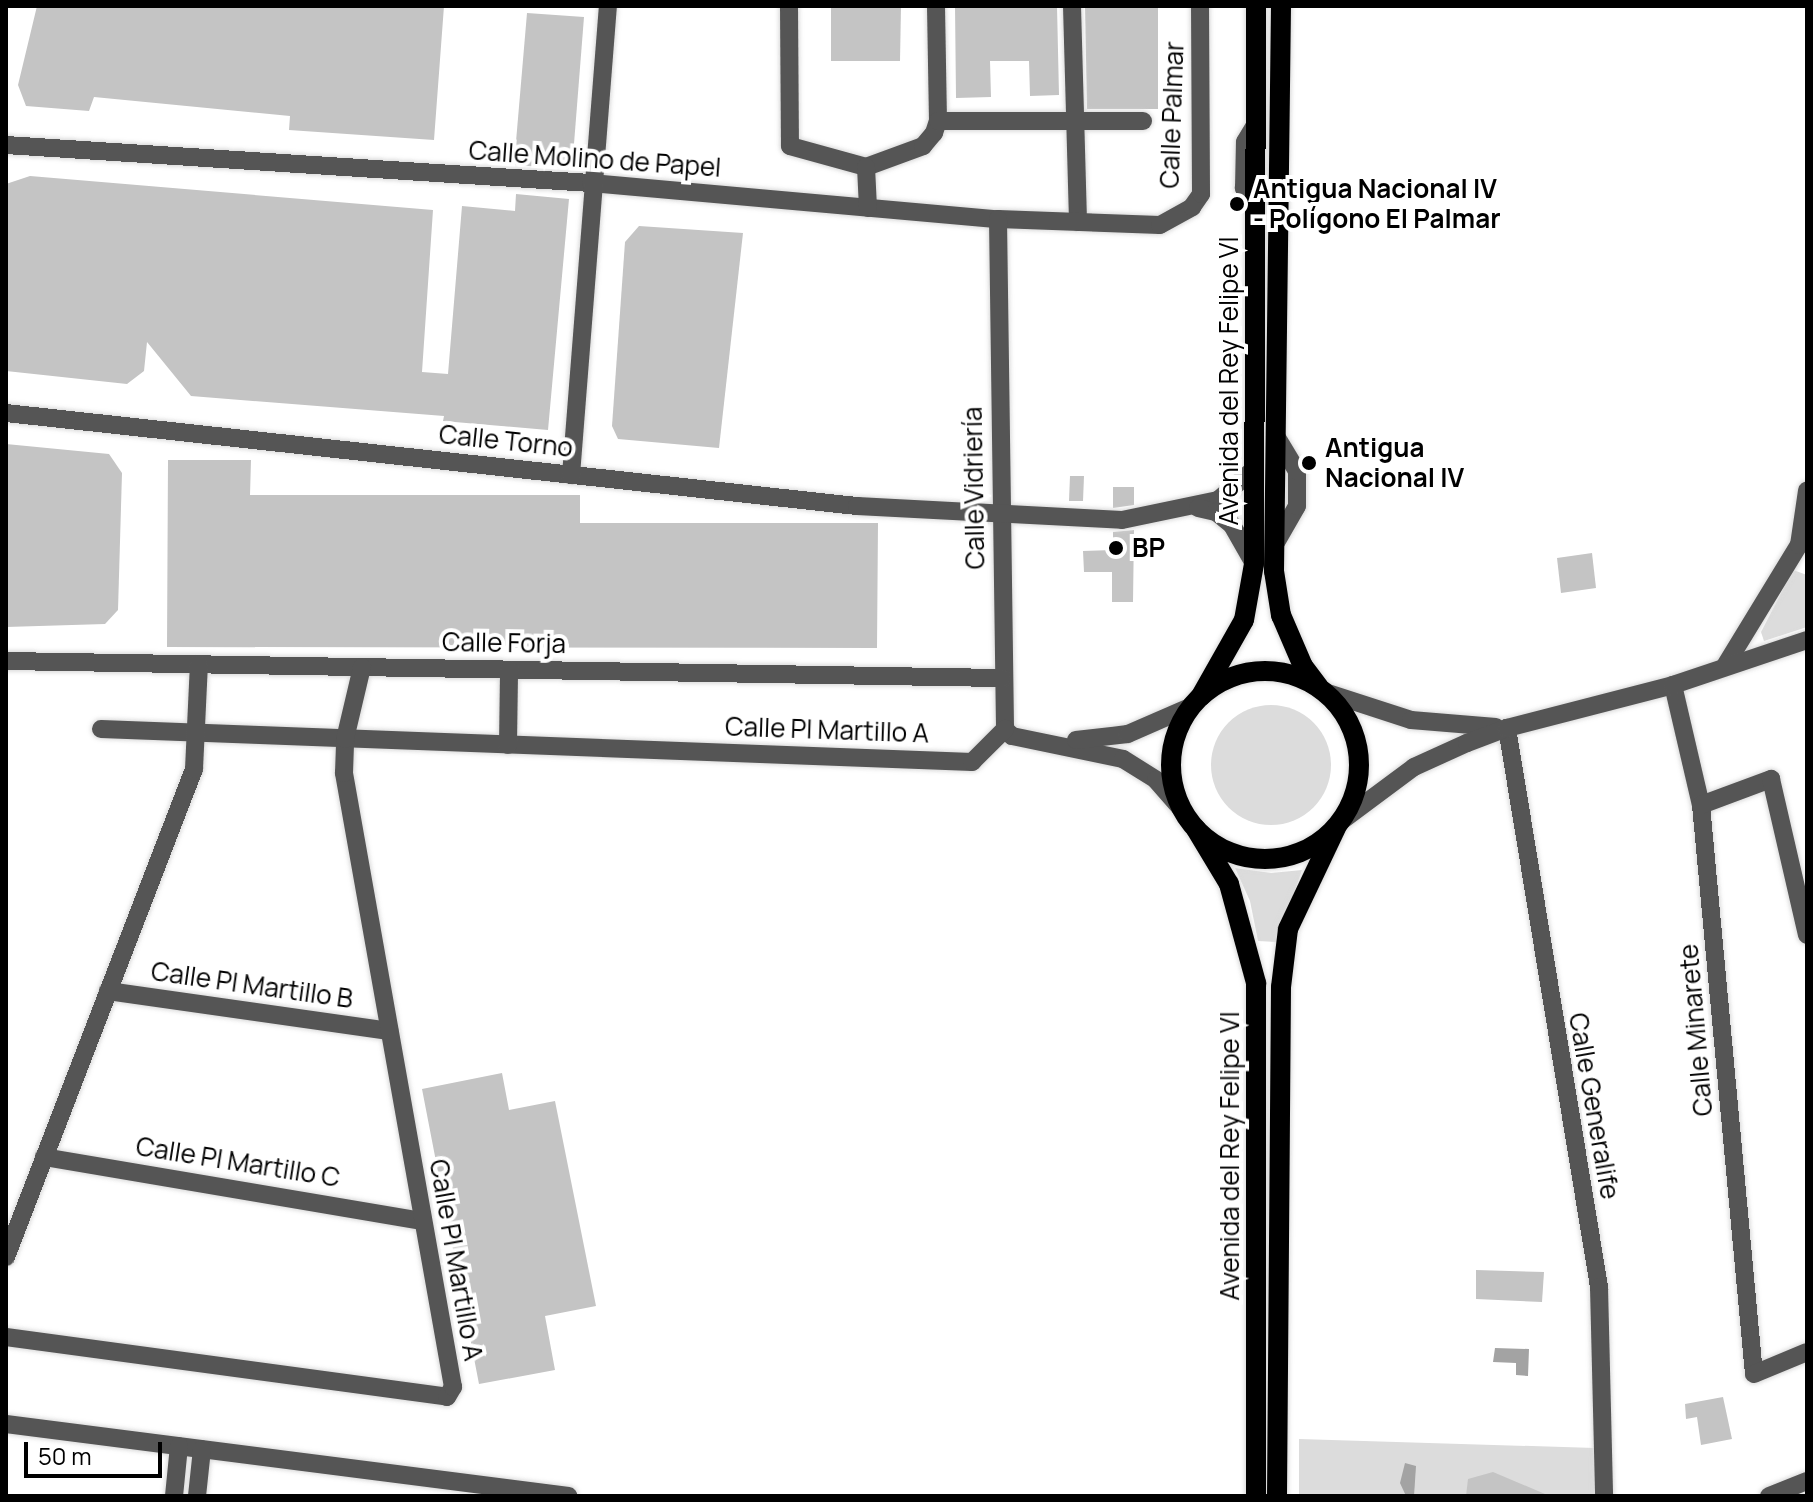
<!DOCTYPE html>
<html>
<head>
<meta charset="utf-8">
<style>
	body { margin:0 }
	#map { position:relative; width:1813px; height:1502px; overflow:hidden; background:#fff; font-family:Manrope,sans-serif }
	div>[style] { position:absolute }
	.green>* { inset:0; background:#dcdcdc }
	.round { border-radius:50% }
	.water>* { inset:0; background:#a3a3a3 }
	.building>* { inset:0; background:#c4c4c4 }
	.roads { filter:drop-shadow(0 0 2px #dbdbdb) drop-shadow(0 0 2px #dbdbdb) }
	.minor>* { height:18px; margin:-9px; padding:0 9px; transform-origin:9px; border-radius:9px; background:#555 }
	.major>* { height:20px; margin:-10px; padding:0 10px; transform-origin:10px; border-radius:10px; background:#000 }
	.major>.ring { margin:-10px; padding:0; box-sizing:content-box; background:none; border:20px solid #000; border-radius:50% }
	.dots>* { width:22px; height:22px; translate:-50% -50%; box-sizing:border-box; border:4px solid #fff; border-radius:50% }
	span { translate:-50% -50%; white-space:nowrap; text-align:center; line-height:1.15; -webkit-text-stroke:8px #fff; paint-order:stroke }
	.street-label { font-size:26px; color:#000 }
	.poi-label { font-size:26px; color:#000; font-weight:700 }
	.left { translate:0 -50%; text-align:left }
	.frame { position:absolute; inset:0; border:8px solid #000; pointer-events:none }
	.scale { position:absolute; left:24px; top:1442px; width:138px; height:36px; box-sizing:border-box; border:4px solid #000; border-top:0; padding-left:10px; font-size:24px; line-height:28px; white-space:nowrap; color:#000; -webkit-text-stroke:6px #fff; paint-order:stroke }
</style>
</head>
<body>
<div id="map">
	<div class="green">
		<i style="clip-path:polygon(1793px 570px,1807px 575px,1807px 627px,1764px 641px,1761px 632px)"></i>
		<i class="round" style="left:1211px;top:705px;width:120px;height:120px"></i>
		<i style="clip-path:polygon(1235px 868px,1271px 873px,1302px 870px,1277px 942px,1258px 941px,1250px 901px)"></i>
		<i style="clip-path:polygon(1299px 1439px,1595px 1448px,1595px 1496px,1299px 1496px)"></i>
	</div>
	<div class="water">
		<i style="clip-path:polygon(1495px 1348px,1529px 1349px,1528px 1376px,1516px 1375px,1516px 1363px,1493px 1362px)"></i>
		<i style="clip-path:polygon(1405px 1463px,1416px 1466px,1414px 1496px,1406px 1496px,1400px 1483px)"></i>
	</div>
	<div class="building">
		<i style="clip-path:polygon(37px 6px,444px 6px,434px 140px,289px 130px,290px 116px,94px 97px,89px 111px,26px 106px,18px 85px)"></i>
		<i style="clip-path:polygon(831px 6px,901px 6px,900px 61px,831px 61px)"></i>
		<i style="clip-path:polygon(955px 6px,1057px 6px,1059px 95px,1030px 96px,1029px 61px,990px 61px,991px 97px,956px 98px)"></i>
		<i style="clip-path:polygon(1085px 6px,1158px 6px,1158px 109px,1087px 109px)"></i>
		<i style="clip-path:polygon(527px 13px,584px 17px,572px 169px,514px 165px)"></i>
		<i style="clip-path:polygon(30px 176px,433px 210px,422px 372px,448px 374px,462px 206px,515px 211px,516px 194px,569px 199px,548px 430px,443px 421px,444px 416px,191px 396px,147px 342px,144px 371px,127px 384px,6px 371px,6px 184px)"></i>
		<i style="clip-path:polygon(639px 226px,743px 233px,719px 448px,618px 439px,612px 426px,625px 242px)"></i>
		<i style="clip-path:polygon(6px 444px,109px 454px,122px 473px,118px 610px,105px 624px,6px 627px)"></i>
		<i style="clip-path:polygon(168px 460px,251px 460px,250px 495px,580px 495px,580px 523px,878px 523px,877px 648px,167px 647px)"></i>
		<i style="clip-path:polygon(1070px 476px,1084px 476px,1083px 501px,1069px 501px)"></i>
		<i style="clip-path:polygon(1113px 487px,1134px 487px,1134px 505px,1113px 508px)"></i>
		<i style="clip-path:polygon(1134px 530px,1133px 602px,1112px 602px,1112px 572px,1084px 572px,1083px 551px,1113px 550px,1113px 532px)"></i>
		<i style="clip-path:polygon(1592px 553px,1596px 588px,1561px 593px,1557px 558px)"></i>
		<i style="clip-path:polygon(502px 1073px,509px 1110px,555px 1101px,596px 1306px,545px 1316px,555px 1370px,479px 1384px,422px 1089px)"></i>
		<i style="clip-path:polygon(1476px 1270px,1544px 1272px,1542px 1302px,1476px 1299px)"></i>
		<i style="clip-path:polygon(1723px 1397px,1732px 1439px,1701px 1445px,1697px 1417px,1686px 1419px,1685px 1404px)"></i>
		<i style="clip-path:polygon(1493px 1472px,1545px 1494px,1545px 1496px,1466px 1496px,1468px 1479px)"></i>
	</div>
	<div class="roads">
		<div class="minor">
			<i style="left:789px;top:6px;width:140px;rotate:89.6deg"></i>
			<i style="left:790px;top:146px;width:79px;rotate:15.4deg"></i>
			<i style="left:866px;top:167px;width:61px;rotate:-20.2deg"></i>
			<i style="left:923px;top:146px;width:17px;rotate:-50deg"></i>
			<i style="left:934px;top:133px;width:13px;rotate:-72deg"></i>
			<i style="left:938px;top:121px;width:115px;rotate:-91deg"></i>
			<i style="left:1072px;top:6px;width:216px;rotate:88.4deg"></i>
			<i style="left:938px;top:121px;width:205px"></i>
			<i style="left:6px;top:145px;width:586px;rotate:3.72deg"></i>
			<i style="left:591px;top:183px;width:409px;rotate:5.1deg"></i>
			<i style="left:998px;top:219px;width:162px;rotate:2.1deg"></i>
			<i style="left:1160px;top:225px;width:37px;rotate:-29deg"></i>
			<i style="left:1192px;top:207px;width:16px;rotate:-55deg"></i>
			<i style="left:1201px;top:194px;width:188px;rotate:-90.3deg"></i>
			<i style="left:866px;top:167px;width:41px;rotate:87.2deg"></i>
			<i style="left:1255px;top:210px;width:25px;rotate:-117deg"></i>
			<i style="left:1244px;top:188px;width:46px;rotate:-88.8deg"></i>
			<i style="left:1245px;top:142px;width:21px;rotate:-59deg"></i>
			<i style="left:998px;top:219px;width:510px;rotate:89.21deg"></i>
			<i style="left:1005px;top:729px;width:10px;rotate:45deg"></i>
			<i style="left:1012px;top:736px;width:113px;rotate:11.7deg"></i>
			<i style="left:1123px;top:759px;width:39px;rotate:32deg"></i>
			<i style="left:1156px;top:780px;width:41px;rotate:48.9deg"></i>
			<i style="left:6px;top:413px;width:856px;rotate:6.24deg"></i>
			<i style="left:857px;top:506px;width:265px;rotate:3deg"></i>
			<i style="left:1122px;top:520px;width:98px;rotate:-11.8deg"></i>
			<i style="left:1218px;top:500px;width:46px;rotate:-40.6deg"></i>
			<i style="left:571px;top:475px;width:470px;rotate:-85.5deg"></i>
			<i style="left:1198px;top:508px;width:18px;rotate:13deg"></i>
			<i style="left:1216px;top:512px;width:21px;rotate:39deg"></i>
			<i style="left:1232px;top:525px;width:43px;rotate:60.4deg"></i>
			<i style="left:1274px;top:546px;width:46px;rotate:-60.1deg"></i>
			<i style="left:1297px;top:506px;width:35px;rotate:-90deg"></i>
			<i style="left:1297px;top:471px;width:41px;rotate:-121deg"></i>
			<i style="left:6px;top:661px;width:996px;rotate:0.98deg"></i>
			<i style="left:1725px;top:666px;width:142px;rotate:-58.6deg"></i>
			<i style="left:1799px;top:545px;width:55px;rotate:-81.6deg"></i>
			<i style="left:1673px;top:685px;width:123px;rotate:76.9deg"></i>
			<i style="left:1701px;top:805px;width:571px;rotate:84.68deg"></i>
			<i style="left:1754px;top:1374px;width:57px;rotate:-22.5deg"></i>
			<i style="left:1328px;top:693px;width:87px;rotate:18deg"></i>
			<i style="left:1411px;top:720px;width:85px;rotate:4.7deg"></i>
			<i style="left:1507px;top:728px;width:567px;rotate:80.65deg"></i>
			<i style="left:1599px;top:1287px;width:209px;rotate:88.6deg"></i>
			<i style="left:101px;top:729px;width:872px;rotate:2.17deg"></i>
			<i style="left:972px;top:762px;width:47px;rotate:-45deg"></i>
			<i style="left:1076px;top:740px;width:52px;rotate:-6.6deg"></i>
			<i style="left:1128px;top:734px;width:70px;rotate:-23.6deg"></i>
			<i style="left:508px;top:745px;width:75px;rotate:-89.2deg"></i>
			<i style="left:1701px;top:805px;width:75px;rotate:-20.4deg"></i>
			<i style="left:1771px;top:779px;width:160px;rotate:77deg"></i>
			<i style="left:1340px;top:822px;width:92px;rotate:-36.6deg"></i>
			<i style="left:1414px;top:767px;width:58px;rotate:-24.4deg"></i>
			<i style="left:1467px;top:743px;width:43px;rotate:-20.6deg"></i>
			<i style="left:1507px;top:728px;width:171px;rotate:-14.5deg"></i>
			<i style="left:1673px;top:685px;width:141px;rotate:-18.6deg"></i>
			<i style="left:108px;top:991px;width:284px;rotate:8.1deg"></i>
			<i style="left:44px;top:1157px;width:384px;rotate:9.6deg"></i>
			<i style="left:6px;top:1257px;width:523px;rotate:-68.93deg"></i>
			<i style="left:194px;top:769px;width:105px;rotate:-87.3deg"></i>
			<i style="left:6px;top:1337px;width:445px;rotate:7.7deg"></i>
			<i style="left:447px;top:1397px;width:12px;rotate:-59deg"></i>
			<i style="left:453px;top:1387px;width:624px;rotate:-100.07deg"></i>
			<i style="left:344px;top:773px;width:34px;rotate:-88deg"></i>
			<i style="left:345px;top:739px;width:74px;rotate:-76.7deg"></i>
			<i style="left:6px;top:1424px;width:567px;rotate:7.3deg"></i>
			<i style="left:174px;top:1496px;width:50px;rotate:-84.3deg"></i>
			<i style="left:197px;top:1496px;width:47px;rotate:-83.9deg"></i>
			<i style="left:1769px;top:1496px;width:41px;rotate:-21.5deg"></i>
		</div>
		<div class="major">
			<i style="left:1281px;top:6px;width:565px;rotate:90.71deg"></i>
			<i style="left:1274px;top:571px;width:45px;rotate:81deg"></i>
			<i style="left:1281px;top:615px;width:56px;rotate:66.7deg"></i>
			<i style="left:1303px;top:666px;width:26px;rotate:53deg"></i>
			<i class="ring" style="left:1171px;top:671px;width:168px;height:168px"></i>
			<i style="left:1201px;top:696px;width:87px;rotate:-60.5deg"></i>
			<i style="left:1244px;top:620px;width:57px;rotate:-79.9deg"></i>
			<i style="left:1254px;top:564px;width:558px;rotate:-89.79deg"></i>
			<i style="left:1196px;top:829px;width:64px;rotate:59deg"></i>
			<i style="left:1229px;top:884px;width:103px;rotate:74.7deg"></i>
			<i style="left:1256px;top:983px;width:513px;rotate:90deg"></i>
			<i style="left:1277px;top:1496px;width:509px;rotate:-89.55deg"></i>
			<i style="left:1281px;top:987px;width:58px;rotate:-83.1deg"></i>
			<i style="left:1288px;top:929px;width:112px;rotate:-64.6deg"></i>
		</div>
	</div>
	<div class="dots">
		<i style="left:1237px;top:204px;background:#000"></i>
		<i style="left:1309px;top:463px;background:#000"></i>
		<i style="left:1116px;top:548px;background:#000"></i>
	</div>
	<div class="street-label">
		<span style="left:1172px;top:115px;rotate:-88deg">Calle Palmar</span>
		<span style="left:595px;top:159px;rotate:4deg">Calle Molino de Papel</span>
		<span style="left:1229px;top:381px;rotate:-90deg">Avenida del Rey Felipe VI</span>
		<span style="left:506px;top:441px;rotate:6deg">Calle Torno</span>
		<span style="left:974px;top:488px;rotate:-91deg">Calle Vidriería</span>
		<span style="left:504px;top:643px;rotate:1deg">Calle Forja</span>
		<span style="left:827px;top:730px;rotate:2deg">Calle Pl Martillo A</span>
		<span style="left:252px;top:985px;rotate:8deg">Calle Pl Martillo B</span>
		<span style="left:1696px;top:1030px;rotate:-95deg">Calle Minarete</span>
		<span style="left:1594px;top:1106px;rotate:80deg">Calle Generalife</span>
		<span style="left:1230px;top:1156px;rotate:-90deg">Avenida del Rey Felipe VI</span>
		<span style="left:238px;top:1162px;rotate:9deg">Calle Pl Martillo C</span>
		<span style="left:456px;top:1260px;rotate:80deg">Calle Pl Martillo A</span>
	</div>
	<div class="poi-label">
		<span class="left" style="left:1253px;top:204px">Antigua Nacional IV<br>- Polígono El Palmar</span>
		<span class="left" style="left:1325px;top:463px">Antigua<br>Nacional IV</span>
		<span class="left" style="left:1132px;top:548px">BP</span>
	</div>
	<div class="frame"></div>
	<div class="scale">50 m</div>
</div>
</body>
</html>
